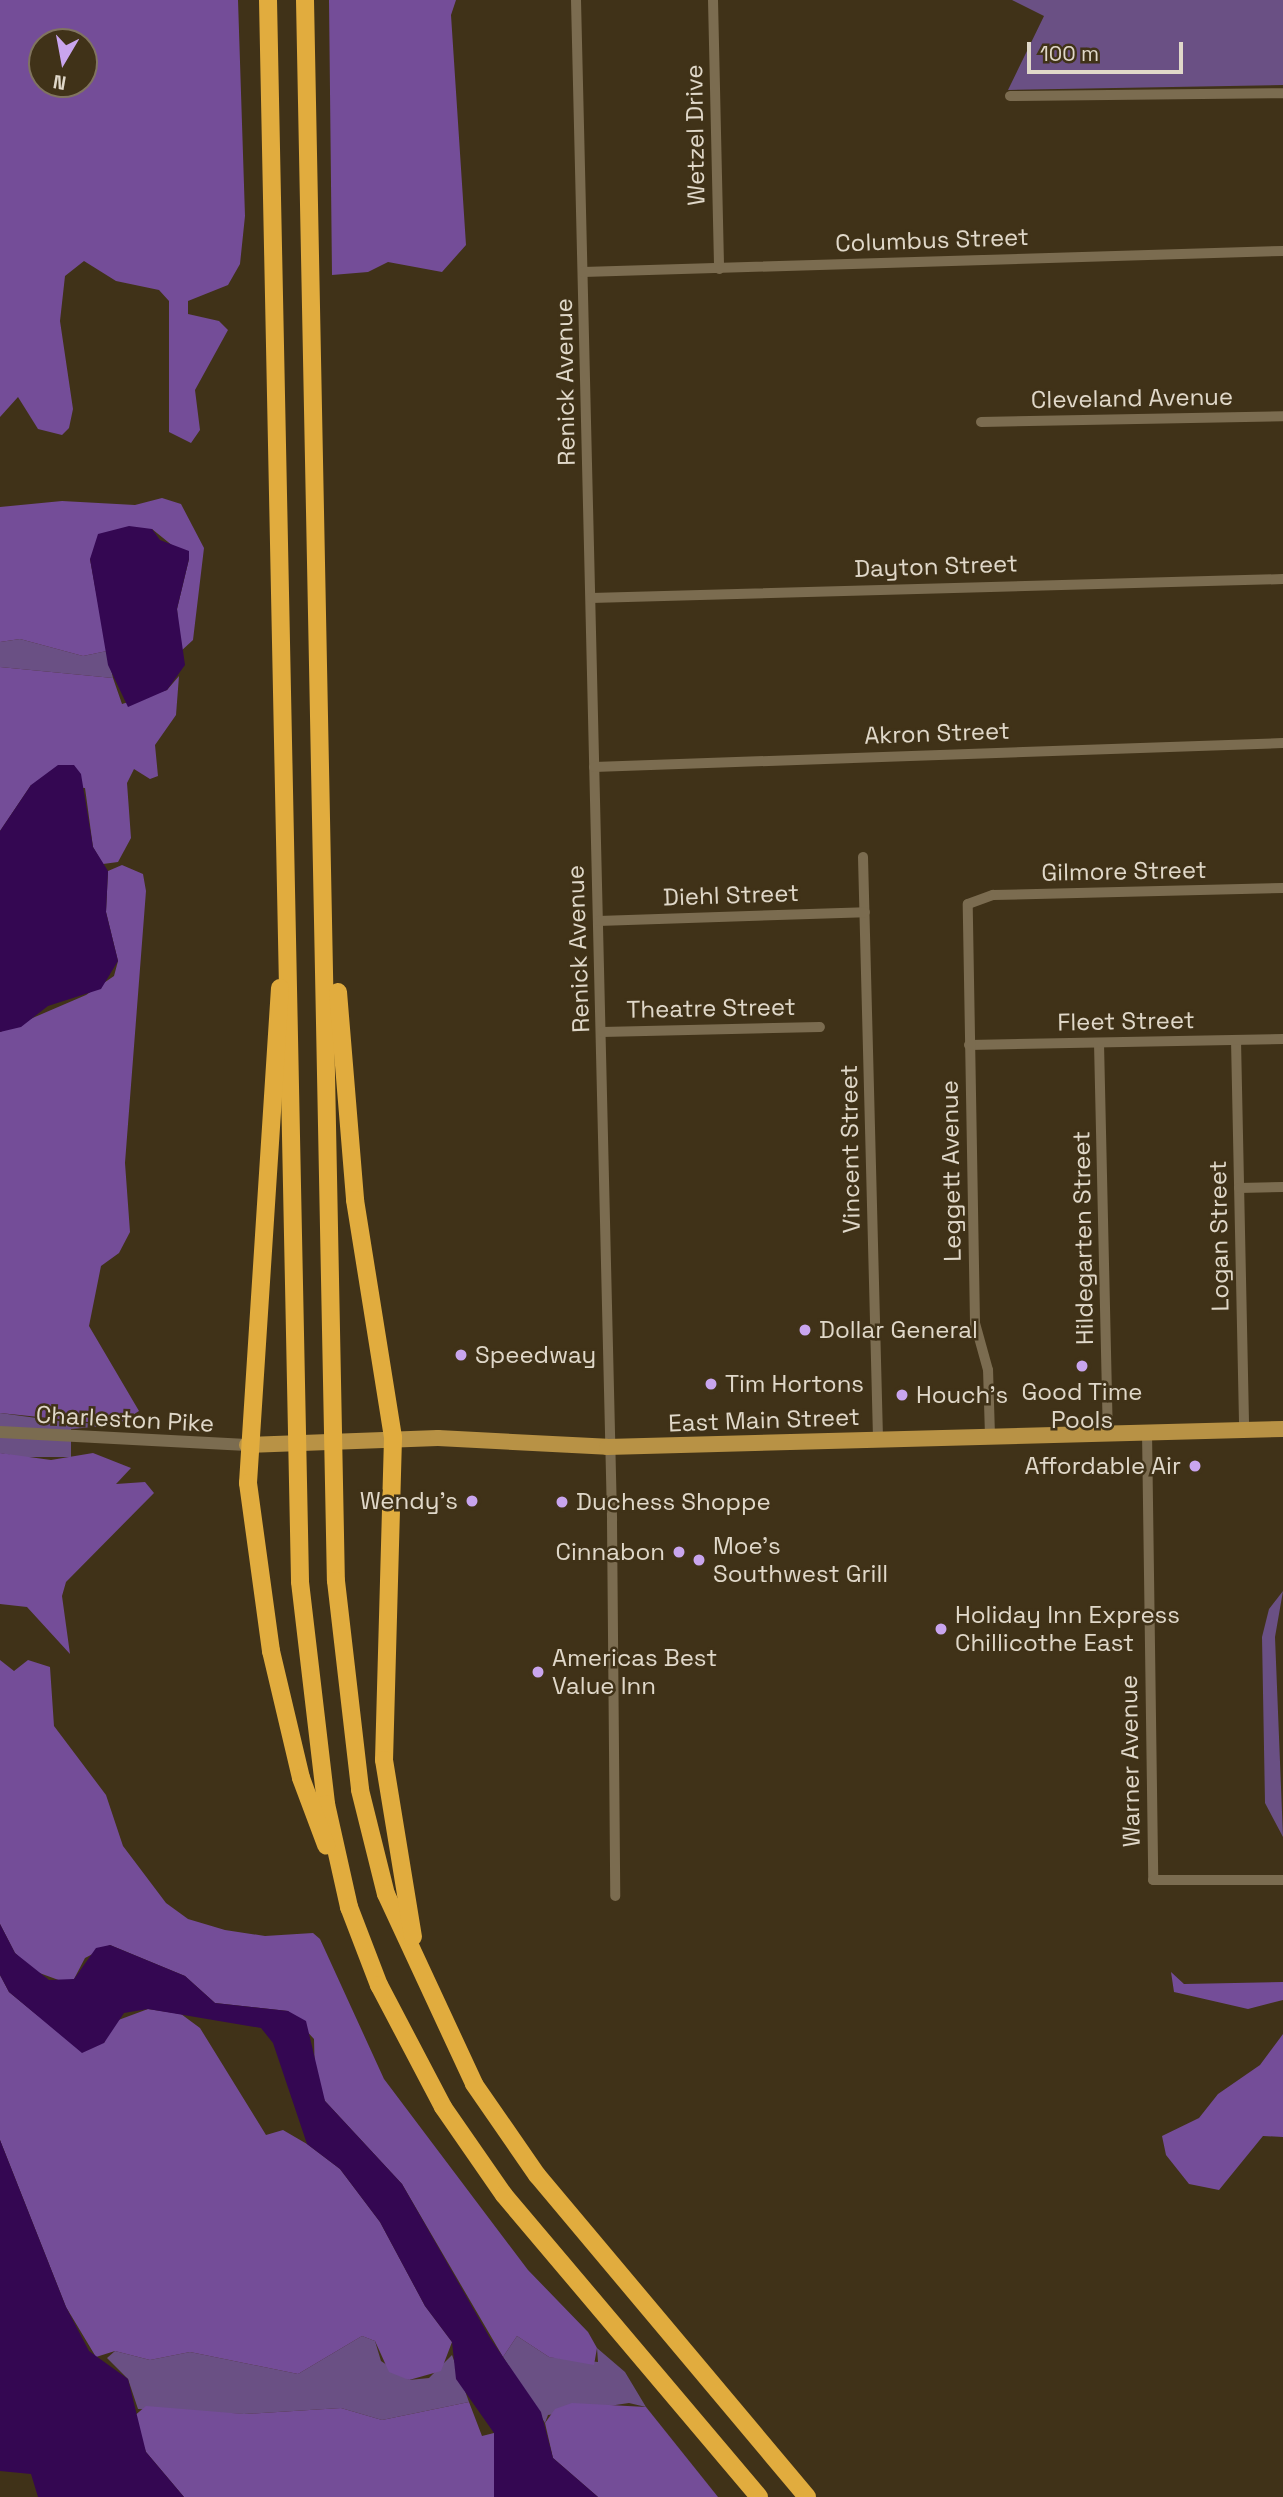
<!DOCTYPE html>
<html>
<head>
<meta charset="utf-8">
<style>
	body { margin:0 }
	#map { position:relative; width:1283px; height:2497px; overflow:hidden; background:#403218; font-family:"Space Grotesk",sans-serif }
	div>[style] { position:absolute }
	.green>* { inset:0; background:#6a5084 }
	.forest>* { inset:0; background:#744d98 }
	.water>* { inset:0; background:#340752 }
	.minor>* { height:10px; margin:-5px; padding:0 5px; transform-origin:5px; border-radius:5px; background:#7b6c50 }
	.tertiary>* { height:12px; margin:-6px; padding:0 6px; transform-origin:6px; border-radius:6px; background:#7b6c50 }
	.primary>* { height:16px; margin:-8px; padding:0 8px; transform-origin:8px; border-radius:8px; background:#b89245 }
	.motorway>* { height:18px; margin:-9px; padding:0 9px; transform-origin:9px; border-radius:9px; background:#e1ac3e }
	.dots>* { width:19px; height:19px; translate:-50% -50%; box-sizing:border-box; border:4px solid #403218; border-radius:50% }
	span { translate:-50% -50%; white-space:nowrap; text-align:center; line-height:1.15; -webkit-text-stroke:5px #403218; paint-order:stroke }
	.street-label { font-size:24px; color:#e0d8c9 }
	.poi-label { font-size:24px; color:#e0d8c9 }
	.left { translate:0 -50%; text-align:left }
	.right { translate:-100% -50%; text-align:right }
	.north { position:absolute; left:28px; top:28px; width:70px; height:70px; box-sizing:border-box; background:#403218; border:2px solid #80745f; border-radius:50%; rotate:190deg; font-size:19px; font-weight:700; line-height:28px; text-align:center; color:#e0d8c9 }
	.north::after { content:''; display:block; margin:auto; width:24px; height:32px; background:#c9a5ee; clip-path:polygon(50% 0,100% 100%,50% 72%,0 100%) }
	.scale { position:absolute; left:1027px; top:42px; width:156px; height:32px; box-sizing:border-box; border:4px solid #e0d8c9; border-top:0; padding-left:9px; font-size:21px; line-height:24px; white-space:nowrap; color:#e0d8c9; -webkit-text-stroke:5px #403218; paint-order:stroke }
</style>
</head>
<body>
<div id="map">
	<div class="green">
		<i style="clip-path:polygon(1012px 0,1283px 0,1283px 85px,1008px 90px,1044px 16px)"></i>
		<i style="clip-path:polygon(20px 639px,83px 656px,107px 651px,113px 678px,0 667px,0 642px)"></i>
		<i style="clip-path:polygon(0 1413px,66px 1422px,117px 1425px,71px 1429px,71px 1457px,21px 1457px,0 1453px)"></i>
		<i style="clip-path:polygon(1283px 1591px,1275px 1637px,1283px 1837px,1265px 1803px,1262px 1637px,1269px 1609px)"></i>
		<i style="clip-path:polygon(362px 2336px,375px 2341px,381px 2361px,409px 2380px,429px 2378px,452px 2355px,469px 2402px,382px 2420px,341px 2408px,244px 2414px,138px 2409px,128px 2379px,107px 2358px,115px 2351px,150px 2360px,190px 2352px,298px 2374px)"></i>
		<i style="clip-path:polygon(517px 2336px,549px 2357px,598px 2362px,597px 2348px,625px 2372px,646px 2407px,629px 2403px,548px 2415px,545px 2423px,503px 2357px)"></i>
	</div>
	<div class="forest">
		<i style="clip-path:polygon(evenodd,0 0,238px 0,245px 216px,240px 264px,228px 285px,188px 301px,188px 314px,219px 321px,228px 330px,195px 390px,200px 430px,191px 443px,169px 432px,169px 301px,159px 290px,116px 281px,84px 261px,65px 276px,60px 321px,73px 409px,69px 428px,62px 435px,38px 429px,18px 397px,0 417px,0 0,42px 42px,84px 42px,84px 84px,42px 84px,42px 42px)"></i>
		<i style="clip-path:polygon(329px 0,456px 0,451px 15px,466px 245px,442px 272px,388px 262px,368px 272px,332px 275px)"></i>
		<i style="clip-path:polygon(162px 498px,181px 504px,204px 548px,193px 640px,180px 652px,177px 609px,189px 559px,152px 529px,90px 559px,107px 651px,83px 656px,20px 639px,0 642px,0 507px,62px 501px,135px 505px)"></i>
		<i style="clip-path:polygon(0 667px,113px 678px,122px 704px,167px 690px,179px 676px,176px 715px,155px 745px,158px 776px,150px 779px,134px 769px,127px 783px,131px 838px,118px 862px,103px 864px,93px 847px,85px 788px,31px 785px,0 831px)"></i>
		<i style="clip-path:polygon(122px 865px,143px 874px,146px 891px,125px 1163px,130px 1232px,119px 1253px,101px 1266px,89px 1326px,139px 1411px,117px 1425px,0 1413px,0 1032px,86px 995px,114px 976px,118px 961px,106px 912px,108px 871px)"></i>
		<i style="clip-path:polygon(0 1453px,51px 1460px,93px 1453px,131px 1468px,116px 1484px,145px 1482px,154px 1493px,66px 1582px,62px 1596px,70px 1654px,27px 1607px,0 1604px)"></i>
		<i style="clip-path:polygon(0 1660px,14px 1671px,28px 1660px,50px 1667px,54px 1726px,106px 1795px,123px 1846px,166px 1903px,188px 1919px,225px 1930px,265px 1936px,313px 1933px,320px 1939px,384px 2079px,528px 2270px,588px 2332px,597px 2348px,594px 2365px,549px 2357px,517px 2336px,503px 2357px,402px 2184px,325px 2101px,315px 2079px,314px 2039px,288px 2011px,215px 2003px,185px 1976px,110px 1945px,85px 1958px,74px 1979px,64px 1982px,34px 1971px,15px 1953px,0 1924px)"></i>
		<i style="clip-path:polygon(1171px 1972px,1184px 1984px,1283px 1982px,1283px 2000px,1248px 2009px,1174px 1992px)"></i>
		<i style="clip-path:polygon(0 1975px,9px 1992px,37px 2015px,104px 2043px,113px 2022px,148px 2009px,181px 2014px,200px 2028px,266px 2135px,283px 2130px,307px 2144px,340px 2169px,380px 2222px,425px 2306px,452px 2342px,441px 2371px,409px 2380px,389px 2372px,375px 2341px,362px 2336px,298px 2374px,190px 2352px,150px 2360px,115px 2351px,96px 2357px,66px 2307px,0 2140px)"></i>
		<i style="clip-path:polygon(1283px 2034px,1283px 2137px,1263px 2136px,1219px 2190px,1189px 2184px,1166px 2155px,1162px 2136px,1199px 2118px,1218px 2094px,1260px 2065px)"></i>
		<i style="clip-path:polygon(469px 2402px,482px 2436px,494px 2433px,494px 2497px,184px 2497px,146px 2452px,133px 2417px,146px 2406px,244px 2414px,341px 2408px,382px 2420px)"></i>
		<i style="clip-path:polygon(572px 2403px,646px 2407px,718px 2497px,598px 2497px,553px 2458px,545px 2423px,555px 2409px)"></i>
	</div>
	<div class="water">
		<i style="clip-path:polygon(129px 526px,152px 529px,160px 540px,189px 551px,189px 559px,177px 609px,185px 665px,167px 690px,128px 707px,108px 665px,90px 559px,98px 534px)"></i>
		<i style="clip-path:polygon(58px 765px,74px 765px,81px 774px,93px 847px,108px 871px,106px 912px,118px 961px,101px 989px,48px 1006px,21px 1027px,0 1032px,0 831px,31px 785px)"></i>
		<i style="clip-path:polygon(0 1924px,15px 1953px,49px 1980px,74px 1979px,96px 1948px,110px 1945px,185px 1976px,215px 2003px,288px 2011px,306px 2021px,325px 2101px,402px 2184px,490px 2338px,541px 2412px,553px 2458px,598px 2497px,494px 2497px,494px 2433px,456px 2379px,452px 2342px,425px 2306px,380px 2222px,340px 2169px,307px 2144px,273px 2043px,261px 2028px,148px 2009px,124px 2013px,104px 2043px,82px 2053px,9px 1992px,0 1975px)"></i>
		<i style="clip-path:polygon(0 2140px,66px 2307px,89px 2351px,128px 2379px,146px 2452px,184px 2497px,38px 2497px,31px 2474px,0 2471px)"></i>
	</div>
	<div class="minor">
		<i style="left:576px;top:0;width:1521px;rotate:88.64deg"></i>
		<i style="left:612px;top:1521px;width:375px;rotate:89.5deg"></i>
		<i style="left:713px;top:0;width:269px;rotate:88.7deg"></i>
		<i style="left:1010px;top:96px;width:273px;rotate:-0.6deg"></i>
		<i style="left:583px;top:272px;width:700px;rotate:-1.72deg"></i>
		<i style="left:981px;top:422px;width:302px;rotate:-1.1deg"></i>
		<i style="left:591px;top:598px;width:692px;rotate:-1.57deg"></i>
		<i style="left:594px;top:767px;width:689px;rotate:-1.99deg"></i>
		<i style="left:863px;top:857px;width:582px;rotate:88.52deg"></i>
		<i style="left:598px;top:921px;width:267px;rotate:-1.9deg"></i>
		<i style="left:602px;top:1032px;width:218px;rotate:-1.3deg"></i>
		<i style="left:1236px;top:1040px;width:390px;rotate:88.8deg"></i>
		<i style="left:1099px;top:1043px;width:389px;rotate:88.7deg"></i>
		<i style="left:969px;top:1045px;width:314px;rotate:-1.1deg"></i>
		<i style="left:1239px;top:1188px;width:44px;rotate:-1.3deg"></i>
		<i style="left:1147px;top:1431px;width:449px;rotate:89.2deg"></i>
		<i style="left:1153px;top:1880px;width:130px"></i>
		<i style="left:990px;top:1436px;width:66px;rotate:-91.7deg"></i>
		<i style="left:988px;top:1370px;width:49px;rotate:-105.5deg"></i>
		<i style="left:975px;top:1323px;width:419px;rotate:-91deg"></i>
		<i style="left:968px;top:904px;width:27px;rotate:-20deg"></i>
		<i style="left:993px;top:895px;width:290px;rotate:-1.4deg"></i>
	</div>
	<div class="tertiary">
		<i style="left:0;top:1432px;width:247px;rotate:3deg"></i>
	</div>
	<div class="primary">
		<i style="left:247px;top:1445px;width:191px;rotate:-2.1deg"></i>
		<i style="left:438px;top:1438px;width:169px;rotate:3deg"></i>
		<i style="left:607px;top:1447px;width:676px;rotate:-1.53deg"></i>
	</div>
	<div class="motorway">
		<i style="left:268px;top:0;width:1582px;rotate:88.84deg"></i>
		<i style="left:300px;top:1582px;width:224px;rotate:83.3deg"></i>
		<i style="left:326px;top:1804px;width:106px;rotate:77.4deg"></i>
		<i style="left:349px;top:1907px;width:84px;rotate:69deg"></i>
		<i style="left:379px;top:1985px;width:138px;rotate:62.3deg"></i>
		<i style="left:443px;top:2107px;width:107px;rotate:55.3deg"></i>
		<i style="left:504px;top:2195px;width:395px;rotate:49.8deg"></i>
		<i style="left:305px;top:0;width:1581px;rotate:88.88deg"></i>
		<i style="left:336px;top:1581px;width:210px;rotate:83.4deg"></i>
		<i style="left:360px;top:1790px;width:107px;rotate:76deg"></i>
		<i style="left:386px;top:1894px;width:209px;rotate:65.1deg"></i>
		<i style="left:474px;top:2084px;width:111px;rotate:55.3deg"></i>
		<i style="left:537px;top:2175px;width:420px;rotate:50deg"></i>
		<i style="left:280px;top:988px;width:496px;rotate:93.7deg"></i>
		<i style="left:248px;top:1483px;width:170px;rotate:82.2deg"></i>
		<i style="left:271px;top:1651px;width:130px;rotate:76.7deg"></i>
		<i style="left:301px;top:1778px;width:72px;rotate:69.5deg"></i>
		<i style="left:338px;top:992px;width:209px;rotate:85.3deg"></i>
		<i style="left:355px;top:1200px;width:241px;rotate:80.9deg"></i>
		<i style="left:393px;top:1438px;width:322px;rotate:91.6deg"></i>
		<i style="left:384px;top:1760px;width:179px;rotate:80.7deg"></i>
	</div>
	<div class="dots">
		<i style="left:805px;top:1330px;background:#c9a5ee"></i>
		<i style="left:461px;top:1355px;background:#c9a5ee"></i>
		<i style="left:1082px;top:1366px;background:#c9a5ee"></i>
		<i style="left:711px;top:1384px;background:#c9a5ee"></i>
		<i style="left:902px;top:1395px;background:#c9a5ee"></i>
		<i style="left:1195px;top:1466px;background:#c9a5ee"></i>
		<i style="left:472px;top:1501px;background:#c9a5ee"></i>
		<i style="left:562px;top:1502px;background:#c9a5ee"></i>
		<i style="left:679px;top:1552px;background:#c9a5ee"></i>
		<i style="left:699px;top:1560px;background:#c9a5ee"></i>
		<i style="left:941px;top:1629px;background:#c9a5ee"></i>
		<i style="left:538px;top:1672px;background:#c9a5ee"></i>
	</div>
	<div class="street-label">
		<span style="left:695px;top:135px;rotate:-91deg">Wetzel Drive</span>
		<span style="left:932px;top:240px;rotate:-2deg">Columbus Street</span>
		<span style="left:565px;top:382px;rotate:-91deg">Renick Avenue</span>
		<span style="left:1132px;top:398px;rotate:-1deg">Cleveland Avenue</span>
		<span style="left:936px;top:566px;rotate:-2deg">Dayton Street</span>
		<span style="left:937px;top:733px;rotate:-2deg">Akron Street</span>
		<span style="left:1124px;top:871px;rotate:-1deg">Gilmore Street</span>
		<span style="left:731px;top:895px;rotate:-2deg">Diehl Street</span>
		<span style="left:578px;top:949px;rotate:-92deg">Renick Avenue</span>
		<span style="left:711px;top:1008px;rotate:-1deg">Theatre Street</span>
		<span style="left:1126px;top:1021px;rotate:-1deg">Fleet Street</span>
		<span style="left:850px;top:1149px;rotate:-91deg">Vincent Street</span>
		<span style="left:951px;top:1171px;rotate:-91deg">Leggett Avenue</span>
		<span style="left:1219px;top:1236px;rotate:-91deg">Logan Street</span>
		<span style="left:1083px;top:1238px;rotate:-91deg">Hildegarten Street</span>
		<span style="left:125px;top:1419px;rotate:3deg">Charleston Pike</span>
		<span style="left:764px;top:1420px;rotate:-2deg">East Main Street</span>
		<span style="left:1130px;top:1761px;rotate:-91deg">Warner Avenue</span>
	</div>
	<div class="poi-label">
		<span class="left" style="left:819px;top:1330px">Dollar General</span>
		<span class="left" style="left:475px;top:1355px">Speedway</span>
		<span class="left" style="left:725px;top:1384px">Tim Hortons</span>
		<span style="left:1082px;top:1406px">Good Time<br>Pools</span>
		<span class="left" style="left:916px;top:1395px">Houch's</span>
		<span class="right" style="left:1181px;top:1466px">Affordable Air</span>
		<span class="right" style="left:458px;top:1501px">Wendy's</span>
		<span class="left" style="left:576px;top:1502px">Duchess Shoppe</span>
		<span class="left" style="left:713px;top:1560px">Moe's<br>Southwest Grill</span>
		<span class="right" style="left:665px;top:1552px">Cinnabon</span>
		<span class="left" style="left:955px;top:1629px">Holiday Inn Express<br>Chillicothe East</span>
		<span class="left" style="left:552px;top:1672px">Americas Best<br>Value Inn</span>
	</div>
	<div class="north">N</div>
	<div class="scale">100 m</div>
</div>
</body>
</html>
